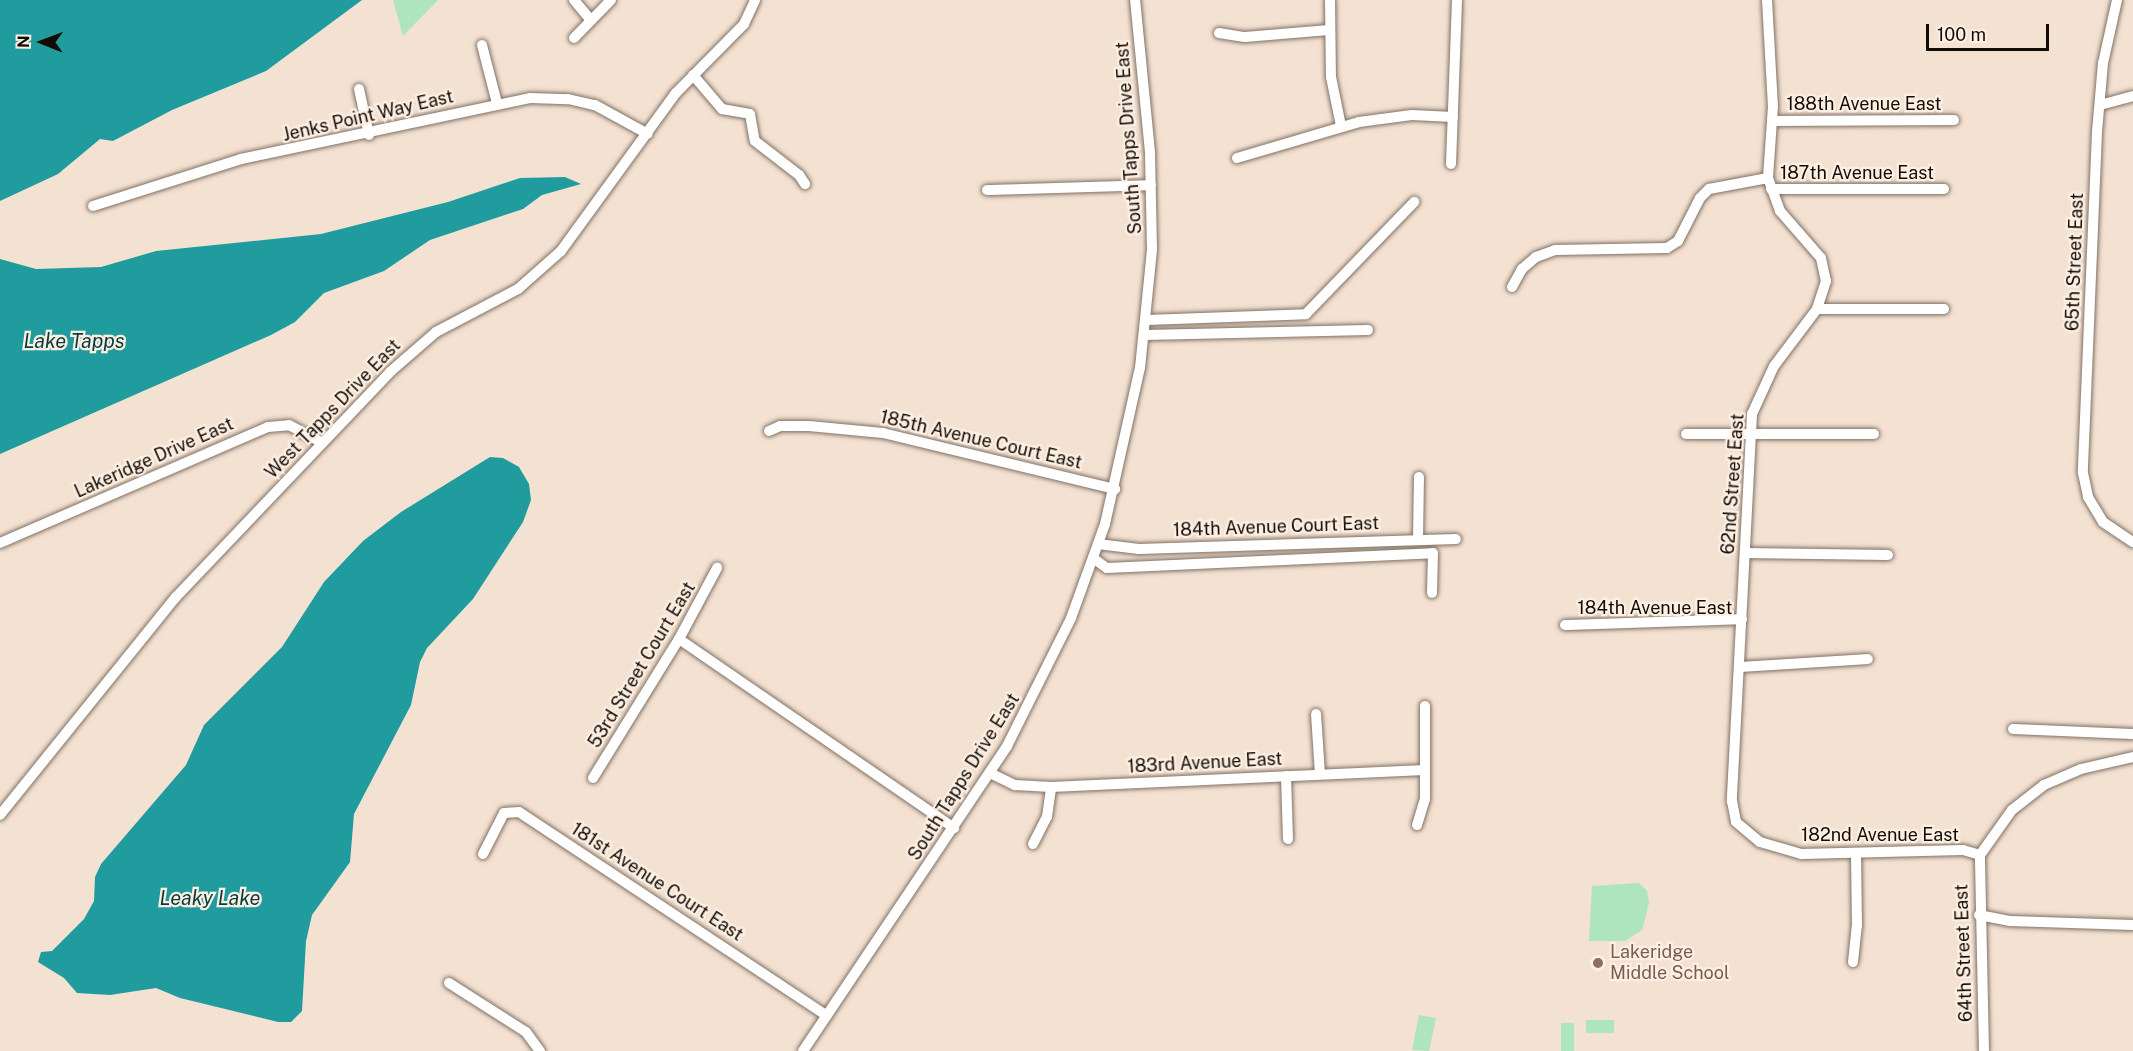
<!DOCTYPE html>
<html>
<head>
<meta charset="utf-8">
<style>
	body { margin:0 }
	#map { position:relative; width:2133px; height:1051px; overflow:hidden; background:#f3e1d2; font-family:"Public Sans",sans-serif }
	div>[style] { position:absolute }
	.green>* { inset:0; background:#aee5bc }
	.water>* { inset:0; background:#209b9e }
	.roads { filter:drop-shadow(0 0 2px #817264) drop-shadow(0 0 2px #817264) }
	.minor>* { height:10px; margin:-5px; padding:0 5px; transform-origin:5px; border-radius:5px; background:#fff }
	.dots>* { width:16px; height:16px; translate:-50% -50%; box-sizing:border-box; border:3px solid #feefe3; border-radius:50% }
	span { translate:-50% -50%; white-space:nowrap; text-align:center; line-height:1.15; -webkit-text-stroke:4.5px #feefe3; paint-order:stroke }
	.street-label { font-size:18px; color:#120c07 }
	.education-label { font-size:18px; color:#785e54 }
	.left { translate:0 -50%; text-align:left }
	.water-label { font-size:20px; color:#053c3d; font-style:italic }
	.north { position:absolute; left:12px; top:12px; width:60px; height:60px; -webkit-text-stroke:4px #feefe3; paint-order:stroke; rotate:271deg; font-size:16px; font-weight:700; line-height:24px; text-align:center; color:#120c07 }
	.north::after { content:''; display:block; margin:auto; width:21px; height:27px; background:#120c07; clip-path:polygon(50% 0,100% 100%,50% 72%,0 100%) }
	.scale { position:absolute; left:1926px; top:24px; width:123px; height:27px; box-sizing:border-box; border:3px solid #120c07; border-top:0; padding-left:8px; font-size:18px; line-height:21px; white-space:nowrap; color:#120c07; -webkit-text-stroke:4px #feefe3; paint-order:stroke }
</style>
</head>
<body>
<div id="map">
	<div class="green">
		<i style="clip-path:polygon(393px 0,438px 0,403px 36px)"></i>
		<i style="clip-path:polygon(1639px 883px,1647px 891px,1649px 903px,1642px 930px,1625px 941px,1589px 941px,1592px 886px)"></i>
		<i style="clip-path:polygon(1419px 1015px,1436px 1018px,1429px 1051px,1412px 1050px)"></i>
		<i style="clip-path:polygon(1586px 1020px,1614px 1020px,1614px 1033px,1586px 1033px)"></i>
		<i style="clip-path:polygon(1561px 1023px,1574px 1023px,1574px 1051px,1561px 1051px)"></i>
	</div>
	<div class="water">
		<i style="clip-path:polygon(0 0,362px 0,266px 71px,172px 110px,113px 141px,100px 139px,58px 174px,0 201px)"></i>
		<i style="clip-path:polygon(565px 177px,581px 184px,542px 195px,523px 209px,430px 240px,384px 271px,324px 293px,295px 322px,271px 335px,0 454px,0 259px,36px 269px,101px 267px,156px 251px,321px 234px,448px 202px,520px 178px)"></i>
		<i style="clip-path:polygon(490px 457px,503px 458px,519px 467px,529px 484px,531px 500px,523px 522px,473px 599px,427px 648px,420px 662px,411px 705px,354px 814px,350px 862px,312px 915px,306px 941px,302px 1011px,291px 1022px,278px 1022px,180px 998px,156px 988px,110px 995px,77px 993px,64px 978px,38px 962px,41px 952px,52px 951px,84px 919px,94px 901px,95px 877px,101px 864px,186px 765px,204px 725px,282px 647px,324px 582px,363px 541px,401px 512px)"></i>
	</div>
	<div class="roads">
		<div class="minor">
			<i style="left:574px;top:0;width:26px;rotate:50deg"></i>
			<i style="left:1330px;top:0;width:77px;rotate:89.3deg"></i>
			<i style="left:1331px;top:77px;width:50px;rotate:78.5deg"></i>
			<i style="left:1767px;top:0;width:106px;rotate:86.8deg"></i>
			<i style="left:1773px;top:106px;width:72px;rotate:94deg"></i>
			<i style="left:1768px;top:178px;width:35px;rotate:70deg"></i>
			<i style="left:1780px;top:211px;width:62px;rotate:48.9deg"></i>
			<i style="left:1821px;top:258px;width:24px;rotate:78deg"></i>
			<i style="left:1826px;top:281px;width:29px;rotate:108deg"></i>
			<i style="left:1817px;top:309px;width:71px;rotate:127deg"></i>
			<i style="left:1774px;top:366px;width:53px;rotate:114.6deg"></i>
			<i style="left:1752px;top:414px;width:388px;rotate:93deg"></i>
			<i style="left:1732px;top:801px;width:21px;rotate:79deg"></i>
			<i style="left:1736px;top:822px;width:31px;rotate:40deg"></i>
			<i style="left:1760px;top:842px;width:43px;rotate:16.3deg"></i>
			<i style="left:1801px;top:854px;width:162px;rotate:-1.4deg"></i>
			<i style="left:1963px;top:850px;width:18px;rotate:16deg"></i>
			<i style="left:2117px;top:0;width:65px;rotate:102.5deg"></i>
			<i style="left:2103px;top:63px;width:69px;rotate:95deg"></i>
			<i style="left:2097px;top:132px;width:341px;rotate:92.4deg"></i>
			<i style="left:2083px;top:473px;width:25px;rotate:78deg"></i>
			<i style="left:2088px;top:497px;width:29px;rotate:59deg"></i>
			<i style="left:2103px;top:522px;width:36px;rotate:34deg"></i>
			<i style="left:1219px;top:33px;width:26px;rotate:9deg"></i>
			<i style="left:1245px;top:37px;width:84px;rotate:-4.8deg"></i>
			<i style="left:574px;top:38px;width:53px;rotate:-45.8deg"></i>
			<i style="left:482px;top:45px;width:60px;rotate:75.5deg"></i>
			<i style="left:693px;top:75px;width:45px;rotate:49.5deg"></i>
			<i style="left:722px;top:109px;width:28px;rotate:10deg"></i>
			<i style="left:750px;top:114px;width:27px;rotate:80deg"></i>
			<i style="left:755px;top:141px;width:56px;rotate:37.7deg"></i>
			<i style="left:799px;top:175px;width:11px;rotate:56deg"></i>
			<i style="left:359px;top:89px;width:47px;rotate:77.7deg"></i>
			<i style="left:2100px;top:105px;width:34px;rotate:-15deg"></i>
			<i style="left:1773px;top:121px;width:181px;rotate:-0.3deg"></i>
			<i style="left:1237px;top:158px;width:127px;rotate:-16.4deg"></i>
			<i style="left:1359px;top:122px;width:53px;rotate:-7.5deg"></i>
			<i style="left:1412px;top:115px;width:41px;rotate:2.8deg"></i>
			<i style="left:1451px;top:164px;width:164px;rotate:-87.9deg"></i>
			<i style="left:1771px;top:189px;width:173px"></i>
			<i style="left:987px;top:190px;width:164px;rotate:-1.7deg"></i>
			<i style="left:93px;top:206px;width:155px;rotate:-17.6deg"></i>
			<i style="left:241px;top:159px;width:295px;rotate:-11.9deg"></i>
			<i style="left:530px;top:98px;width:38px;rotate:2deg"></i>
			<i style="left:568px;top:99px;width:28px;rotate:13deg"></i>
			<i style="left:595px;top:105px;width:60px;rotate:28.7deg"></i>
			<i style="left:1512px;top:287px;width:21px;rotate:-61deg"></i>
			<i style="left:1522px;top:269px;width:18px;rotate:-41deg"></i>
			<i style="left:1536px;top:257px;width:20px;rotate:-20deg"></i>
			<i style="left:1555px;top:250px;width:112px;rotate:-1deg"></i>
			<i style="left:1667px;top:248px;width:13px;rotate:-32deg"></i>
			<i style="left:1678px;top:241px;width:48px;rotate:-62.9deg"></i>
			<i style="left:1700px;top:198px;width:13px;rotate:-45deg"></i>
			<i style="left:1709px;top:189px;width:60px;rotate:-10.6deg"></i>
			<i style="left:1817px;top:309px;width:127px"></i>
			<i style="left:1146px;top:320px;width:160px;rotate:-2.1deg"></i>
			<i style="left:1306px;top:314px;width:156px;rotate:-46deg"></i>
			<i style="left:1145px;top:335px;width:223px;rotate:-1.3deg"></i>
			<i style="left:769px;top:431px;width:12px;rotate:-24deg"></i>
			<i style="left:780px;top:426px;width:29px"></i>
			<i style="left:809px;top:426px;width:74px;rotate:5.4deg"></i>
			<i style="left:883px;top:433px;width:239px;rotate:13.6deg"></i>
			<i style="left:1686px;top:434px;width:188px"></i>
			<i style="left:1418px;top:539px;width:62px;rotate:-89.1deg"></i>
			<i style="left:0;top:543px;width:292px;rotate:-23.4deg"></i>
			<i style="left:268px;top:427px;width:21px;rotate:-5deg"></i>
			<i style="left:289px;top:425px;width:38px;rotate:28deg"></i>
			<i style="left:1098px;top:544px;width:41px;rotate:7deg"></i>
			<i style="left:1139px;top:549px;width:317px;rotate:-1.8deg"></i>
			<i style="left:1745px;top:553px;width:143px;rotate:0.8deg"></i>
			<i style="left:1093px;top:558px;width:17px;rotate:36deg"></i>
			<i style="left:1107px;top:568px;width:326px;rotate:-2.6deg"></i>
			<i style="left:1433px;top:553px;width:40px;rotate:91.4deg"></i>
			<i style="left:1565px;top:625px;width:177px;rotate:-1.9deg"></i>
			<i style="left:679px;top:639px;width:334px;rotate:34.5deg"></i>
			<i style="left:1741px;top:667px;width:127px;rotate:-3.6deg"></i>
			<i style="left:1316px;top:714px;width:60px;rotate:86.2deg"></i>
			<i style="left:2013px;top:729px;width:120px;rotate:2.4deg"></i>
			<i style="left:990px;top:773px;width:28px;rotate:26deg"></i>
			<i style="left:1015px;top:785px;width:36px;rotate:3deg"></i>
			<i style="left:1051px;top:787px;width:374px;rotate:-2.6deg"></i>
			<i style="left:1286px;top:776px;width:63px;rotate:88.2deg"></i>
			<i style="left:593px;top:778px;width:163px;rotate:-58.3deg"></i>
			<i style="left:679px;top:639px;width:81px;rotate:-61.8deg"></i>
			<i style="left:0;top:815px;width:280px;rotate:-51.1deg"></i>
			<i style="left:176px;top:597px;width:311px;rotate:-46.4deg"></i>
			<i style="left:390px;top:372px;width:61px;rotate:-41deg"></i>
			<i style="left:436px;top:332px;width:93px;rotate:-27.7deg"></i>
			<i style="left:518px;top:289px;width:57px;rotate:-41.5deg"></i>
			<i style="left:561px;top:251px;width:195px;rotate:-54deg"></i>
			<i style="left:676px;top:93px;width:97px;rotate:-45.4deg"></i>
			<i style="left:744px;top:24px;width:26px;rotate:-65deg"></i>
			<i style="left:1417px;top:825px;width:27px;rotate:-73deg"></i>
			<i style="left:1425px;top:799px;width:93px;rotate:-90deg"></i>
			<i style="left:1033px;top:844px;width:30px;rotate:-63deg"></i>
			<i style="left:1047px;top:817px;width:30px;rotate:-82deg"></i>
			<i style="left:483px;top:854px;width:46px;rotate:-62.9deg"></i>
			<i style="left:504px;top:813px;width:15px;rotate:-4deg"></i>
			<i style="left:519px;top:812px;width:369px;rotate:33.5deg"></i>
			<i style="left:1979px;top:915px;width:32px;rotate:11deg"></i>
			<i style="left:2010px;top:921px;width:123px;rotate:1.9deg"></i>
			<i style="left:1853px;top:962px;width:36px;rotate:-84deg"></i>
			<i style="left:1857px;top:926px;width:71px;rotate:-90.8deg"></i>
			<i style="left:449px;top:983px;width:91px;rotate:32.5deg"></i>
			<i style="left:526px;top:1032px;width:24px;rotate:54deg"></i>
			<i style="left:803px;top:1051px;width:367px;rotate:-56.2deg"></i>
			<i style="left:1007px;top:746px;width:143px;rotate:-63.4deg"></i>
			<i style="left:1071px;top:618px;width:100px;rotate:-70.1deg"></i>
			<i style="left:1105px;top:524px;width:160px;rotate:-77.4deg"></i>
			<i style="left:1140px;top:368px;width:120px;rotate:-84.2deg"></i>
			<i style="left:1152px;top:249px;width:97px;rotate:-91.2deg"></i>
			<i style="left:1150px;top:152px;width:153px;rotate:-95.6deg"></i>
			<i style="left:1984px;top:1051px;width:196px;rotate:-91.2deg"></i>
			<i style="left:1980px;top:855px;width:55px;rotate:-54.6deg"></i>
			<i style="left:2012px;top:810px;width:41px;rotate:-38deg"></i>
			<i style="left:2044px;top:785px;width:40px;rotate:-23.4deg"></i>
			<i style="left:2081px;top:769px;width:53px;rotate:-13deg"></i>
		</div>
	</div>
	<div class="dots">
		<i style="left:1598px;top:963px;background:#8d6e63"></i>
	</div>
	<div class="street-label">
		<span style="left:1864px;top:104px">188th Avenue East</span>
		<span style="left:368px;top:116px;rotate:-13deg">Jenks Point Way East</span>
		<span style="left:1129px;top:138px;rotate:-94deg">South Tapps Drive East</span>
		<span style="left:1857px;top:173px">187th Avenue East</span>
		<span style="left:2075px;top:262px;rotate:-88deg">65th Street East</span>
		<span style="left:333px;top:409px;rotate:-46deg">West Tapps Drive East</span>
		<span style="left:981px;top:440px;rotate:13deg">185th Avenue Court East</span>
		<span style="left:154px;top:458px;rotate:-24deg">Lakeridge Drive East</span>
		<span style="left:1733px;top:484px;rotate:-86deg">62nd Street East</span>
		<span style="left:1276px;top:527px;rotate:-2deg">184th Avenue Court East</span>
		<span style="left:1655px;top:608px">184th Avenue East</span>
		<span style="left:642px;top:665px;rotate:-59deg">53rd Street Court East</span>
		<span style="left:1205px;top:763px;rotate:-3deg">183rd Avenue East</span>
		<span style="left:964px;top:777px;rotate:-58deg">South Tapps Drive East</span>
		<span style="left:1880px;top:835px">182nd Avenue East</span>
		<span style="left:657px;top:882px;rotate:33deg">181st Avenue Court East</span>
		<span style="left:1964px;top:953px;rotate:-92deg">64th Street East</span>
	</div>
	<div class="education-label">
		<span class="left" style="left:1610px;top:963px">Lakeridge<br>Middle School</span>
	</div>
	<div class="water-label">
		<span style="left:74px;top:341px">Lake Tapps</span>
		<span style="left:210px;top:898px">Leaky Lake</span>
	</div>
	<div class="north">N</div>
	<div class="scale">100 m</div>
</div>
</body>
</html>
